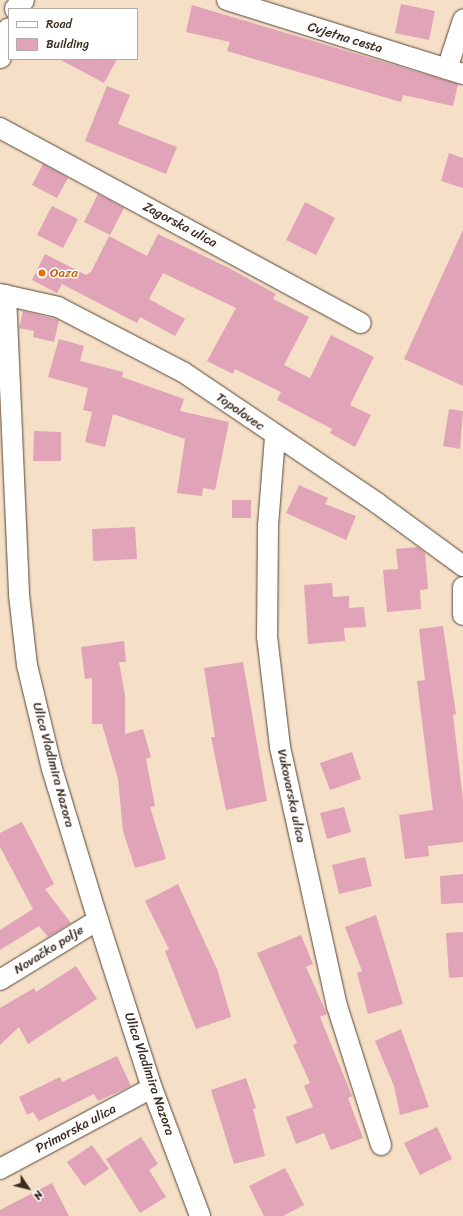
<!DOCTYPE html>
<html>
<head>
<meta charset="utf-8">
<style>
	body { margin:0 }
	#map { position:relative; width:463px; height:1216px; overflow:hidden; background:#f5dfc6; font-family:Sriracha,sans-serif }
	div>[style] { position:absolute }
	.building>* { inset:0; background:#e0a3b8 }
	.roads { filter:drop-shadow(0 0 1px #574537) drop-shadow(0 0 1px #574537) }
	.street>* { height:20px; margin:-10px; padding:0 10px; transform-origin:10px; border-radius:10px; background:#fff }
	.secondary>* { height:22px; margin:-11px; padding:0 11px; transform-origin:11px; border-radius:11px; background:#fff }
	.dots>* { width:11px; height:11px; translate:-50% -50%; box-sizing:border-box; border:2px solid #fff; border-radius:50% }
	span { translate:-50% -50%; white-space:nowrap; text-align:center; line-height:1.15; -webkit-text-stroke:3px #fff; paint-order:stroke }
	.street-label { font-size:13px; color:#3b2a1e }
	.food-label { font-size:13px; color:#c56008 }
	.left { translate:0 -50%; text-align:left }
	.legend { position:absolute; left:8px; top:8px; width:130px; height:52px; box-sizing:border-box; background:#fff; border:1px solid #b1aaa5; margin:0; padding:5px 7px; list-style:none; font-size:12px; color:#3b2a1e }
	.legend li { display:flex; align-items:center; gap:8px; height:20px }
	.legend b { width:20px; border:1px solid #b1aaa5 }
	.north { position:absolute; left:8px; top:1168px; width:40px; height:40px; -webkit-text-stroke:3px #fff; paint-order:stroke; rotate:125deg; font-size:11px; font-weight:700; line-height:16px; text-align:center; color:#3b2a1e }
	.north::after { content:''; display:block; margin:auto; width:14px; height:18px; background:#3b2a1e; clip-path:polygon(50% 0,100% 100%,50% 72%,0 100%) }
</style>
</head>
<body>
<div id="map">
	<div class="building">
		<i style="clip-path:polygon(401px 4px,435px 11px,429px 40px,395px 33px)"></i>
		<i style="clip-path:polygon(192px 5px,458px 84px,453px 106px,403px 95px,401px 102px,227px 51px,230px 42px,186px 32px)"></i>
		<i style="clip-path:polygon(59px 59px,117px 59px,104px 83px)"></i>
		<i style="clip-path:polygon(107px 86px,130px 95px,118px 124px,177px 147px,166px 174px,85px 141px)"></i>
		<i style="clip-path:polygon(449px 153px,463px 158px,463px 188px,441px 181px)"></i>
		<i style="clip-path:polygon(43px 164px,68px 178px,57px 198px,32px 185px)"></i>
		<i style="clip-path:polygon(98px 194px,124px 208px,110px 235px,84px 222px)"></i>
		<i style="clip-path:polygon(305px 202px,335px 218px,316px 255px,286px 240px)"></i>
		<i style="clip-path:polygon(52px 206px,78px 219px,63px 248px,37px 235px)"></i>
		<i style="clip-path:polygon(463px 230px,463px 386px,404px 359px)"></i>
		<i style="clip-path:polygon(158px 234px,231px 269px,276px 294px,273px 299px,309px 317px,284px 365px,310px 378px,331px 335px,374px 357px,350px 405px,371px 415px,355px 447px,330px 433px,332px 429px,277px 400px,281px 392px,235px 369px,233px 374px,207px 361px,236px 308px,163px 273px,149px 299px,185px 319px,175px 336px,140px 317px,137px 323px,62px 284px,57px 293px,32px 280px,45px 254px,86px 275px,91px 272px,109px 236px,147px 256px)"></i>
		<i style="clip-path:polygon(23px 311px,59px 320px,54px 342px,33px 337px,34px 331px,19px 328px)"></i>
		<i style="clip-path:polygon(59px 339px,84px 346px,80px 361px,123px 372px,122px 377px,184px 399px,180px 411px,229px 422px,215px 490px,203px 488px,202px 496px,177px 493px,185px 439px,113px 414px,105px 447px,85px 442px,92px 412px,83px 410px,88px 388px,48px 377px)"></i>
		<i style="clip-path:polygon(449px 409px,463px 411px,460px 449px,443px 446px)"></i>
		<i style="clip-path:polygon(34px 431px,61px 432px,61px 461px,33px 461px)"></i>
		<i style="clip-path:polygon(299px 485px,328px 498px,325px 504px,356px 516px,346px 540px,286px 513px)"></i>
		<i style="clip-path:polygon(232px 500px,251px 500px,251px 518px,232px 518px)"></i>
		<i style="clip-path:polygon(135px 527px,137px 559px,93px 561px,92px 529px)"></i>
		<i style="clip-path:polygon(418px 547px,425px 553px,428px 589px,420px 590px,421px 609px,387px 612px,383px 570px,398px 569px,396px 549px)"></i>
		<i style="clip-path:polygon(332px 583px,333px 597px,349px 596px,349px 608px,364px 607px,366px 627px,344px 628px,345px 641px,308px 644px,304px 585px)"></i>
		<i style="clip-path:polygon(443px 626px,456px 714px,453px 715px,463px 800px,463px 842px,428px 846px,429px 856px,405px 859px,399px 815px,433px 810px,417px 681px,425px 680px,419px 629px)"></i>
		<i style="clip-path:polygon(124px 641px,126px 662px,119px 662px,125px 696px,125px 734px,143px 729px,151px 757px,146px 759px,155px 806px,150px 807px,166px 859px,135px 868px,123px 831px,118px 779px,102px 724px,92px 724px,92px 678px,85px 679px,81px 647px)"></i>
		<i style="clip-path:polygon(243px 662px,267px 801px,226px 810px,211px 737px,215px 737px,204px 668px)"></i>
		<i style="clip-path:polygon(352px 752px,361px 779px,330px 790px,320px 763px)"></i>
		<i style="clip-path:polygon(344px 807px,351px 832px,327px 839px,320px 813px)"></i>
		<i style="clip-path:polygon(22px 822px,54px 884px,45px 889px,71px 923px,48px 937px,39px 926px,0 950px,0 930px,33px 909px,0 847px,0 833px)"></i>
		<i style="clip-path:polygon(365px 857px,372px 886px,339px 894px,332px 865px)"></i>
		<i style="clip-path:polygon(463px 874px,463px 903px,441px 904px,440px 876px)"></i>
		<i style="clip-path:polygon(178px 884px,217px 969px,231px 1017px,196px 1029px,165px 951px,169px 949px,145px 901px)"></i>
		<i style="clip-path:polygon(376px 915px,403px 1004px,368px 1014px,357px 973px,362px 971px,345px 927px)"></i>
		<i style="clip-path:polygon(463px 932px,463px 977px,449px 978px,446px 933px)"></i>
		<i style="clip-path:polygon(301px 935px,313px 964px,306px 967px,327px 1014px,320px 1017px,352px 1096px,348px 1098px,363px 1138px,331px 1150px,324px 1133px,296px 1144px,286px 1117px,313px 1107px,304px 1086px,310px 1083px,293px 1045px,297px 1043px,257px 953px)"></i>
		<i style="clip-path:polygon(76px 966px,97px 999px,28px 1044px,19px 1027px,0 1045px,0 1008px,34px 988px,36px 992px)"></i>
		<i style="clip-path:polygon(401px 1029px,429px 1107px,400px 1115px,394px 1086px,375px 1041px)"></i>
		<i style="clip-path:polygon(117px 1056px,131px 1086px,98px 1101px,94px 1094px,39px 1121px,33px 1112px,27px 1115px,19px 1097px,60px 1077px,62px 1082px)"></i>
		<i style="clip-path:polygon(246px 1078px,256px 1108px,253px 1109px,265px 1156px,234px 1164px,211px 1090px)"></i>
		<i style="clip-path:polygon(437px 1127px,452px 1159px,420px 1175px,404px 1143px)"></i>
		<i style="clip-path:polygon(141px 1137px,158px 1164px,149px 1170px,166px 1197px,140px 1213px,106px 1159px)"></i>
		<i style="clip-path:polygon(92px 1145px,109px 1169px,84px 1186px,67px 1162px)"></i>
		<i style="clip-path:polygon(285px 1168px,304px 1205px,283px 1216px,264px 1216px,249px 1186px)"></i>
		<i style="clip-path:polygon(52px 1183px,69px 1216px,0 1216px,0 1210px)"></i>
	</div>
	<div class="roads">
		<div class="street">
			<i style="left:227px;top:0;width:247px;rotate:17.4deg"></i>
			<i style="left:447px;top:69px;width:52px;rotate:-71.9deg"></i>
			<i style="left:0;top:128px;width:410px;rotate:28.4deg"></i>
			<i style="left:0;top:294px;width:59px;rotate:12.6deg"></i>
			<i style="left:58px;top:307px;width:141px;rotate:27.5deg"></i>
			<i style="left:183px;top:372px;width:234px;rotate:34deg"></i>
			<i style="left:377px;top:503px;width:107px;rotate:36.2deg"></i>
			<i style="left:6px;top:295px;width:300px;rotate:87.5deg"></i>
			<i style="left:19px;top:595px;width:70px;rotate:83.5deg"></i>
			<i style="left:27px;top:665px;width:107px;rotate:76.5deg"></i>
			<i style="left:52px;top:769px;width:158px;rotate:73.1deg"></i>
			<i style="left:98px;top:920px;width:176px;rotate:72.2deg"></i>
			<i style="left:152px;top:1088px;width:137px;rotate:69.4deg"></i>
			<i style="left:275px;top:437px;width:89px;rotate:94.5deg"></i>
			<i style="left:268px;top:526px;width:110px;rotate:90.5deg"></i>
			<i style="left:267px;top:636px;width:112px;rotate:83.3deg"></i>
			<i style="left:280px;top:747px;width:265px;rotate:77.6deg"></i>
			<i style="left:337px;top:1006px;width:146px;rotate:72.4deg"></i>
			<i style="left:463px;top:587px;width:28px;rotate:90deg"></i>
			<i style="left:0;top:980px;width:115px;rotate:-31.5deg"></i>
			<i style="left:0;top:1169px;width:172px;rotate:-28.1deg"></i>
		</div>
		<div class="secondary">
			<i style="left:16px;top:9px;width:11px;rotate:-52deg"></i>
			<i style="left:0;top:57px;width:29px;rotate:-72deg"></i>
		</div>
	</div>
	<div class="dots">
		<i style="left:42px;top:273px;background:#e8710a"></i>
	</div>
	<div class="street-label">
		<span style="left:345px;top:38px;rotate:17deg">Cvjetna cesta</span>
		<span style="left:180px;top:225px;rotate:28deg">Zagorska ulica</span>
		<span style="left:240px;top:412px;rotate:35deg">Topolovec</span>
		<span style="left:53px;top:765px;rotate:75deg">Ulica Vladimira Nazora</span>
		<span style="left:291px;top:796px;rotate:78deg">Vukovarska ulica</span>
		<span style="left:49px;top:950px;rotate:-32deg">Novačko polje</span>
		<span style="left:149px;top:1074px;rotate:71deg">Ulica Vladimira Nazora</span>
		<span style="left:76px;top:1129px;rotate:-28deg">Primorska ulica</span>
	</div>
	<div class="food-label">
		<span class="left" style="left:50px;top:273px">Oaza</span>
	</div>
	<ul class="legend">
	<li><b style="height:5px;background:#fff"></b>Road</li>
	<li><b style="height:11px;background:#e0a3b8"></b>Building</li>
	</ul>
	<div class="north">N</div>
</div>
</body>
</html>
